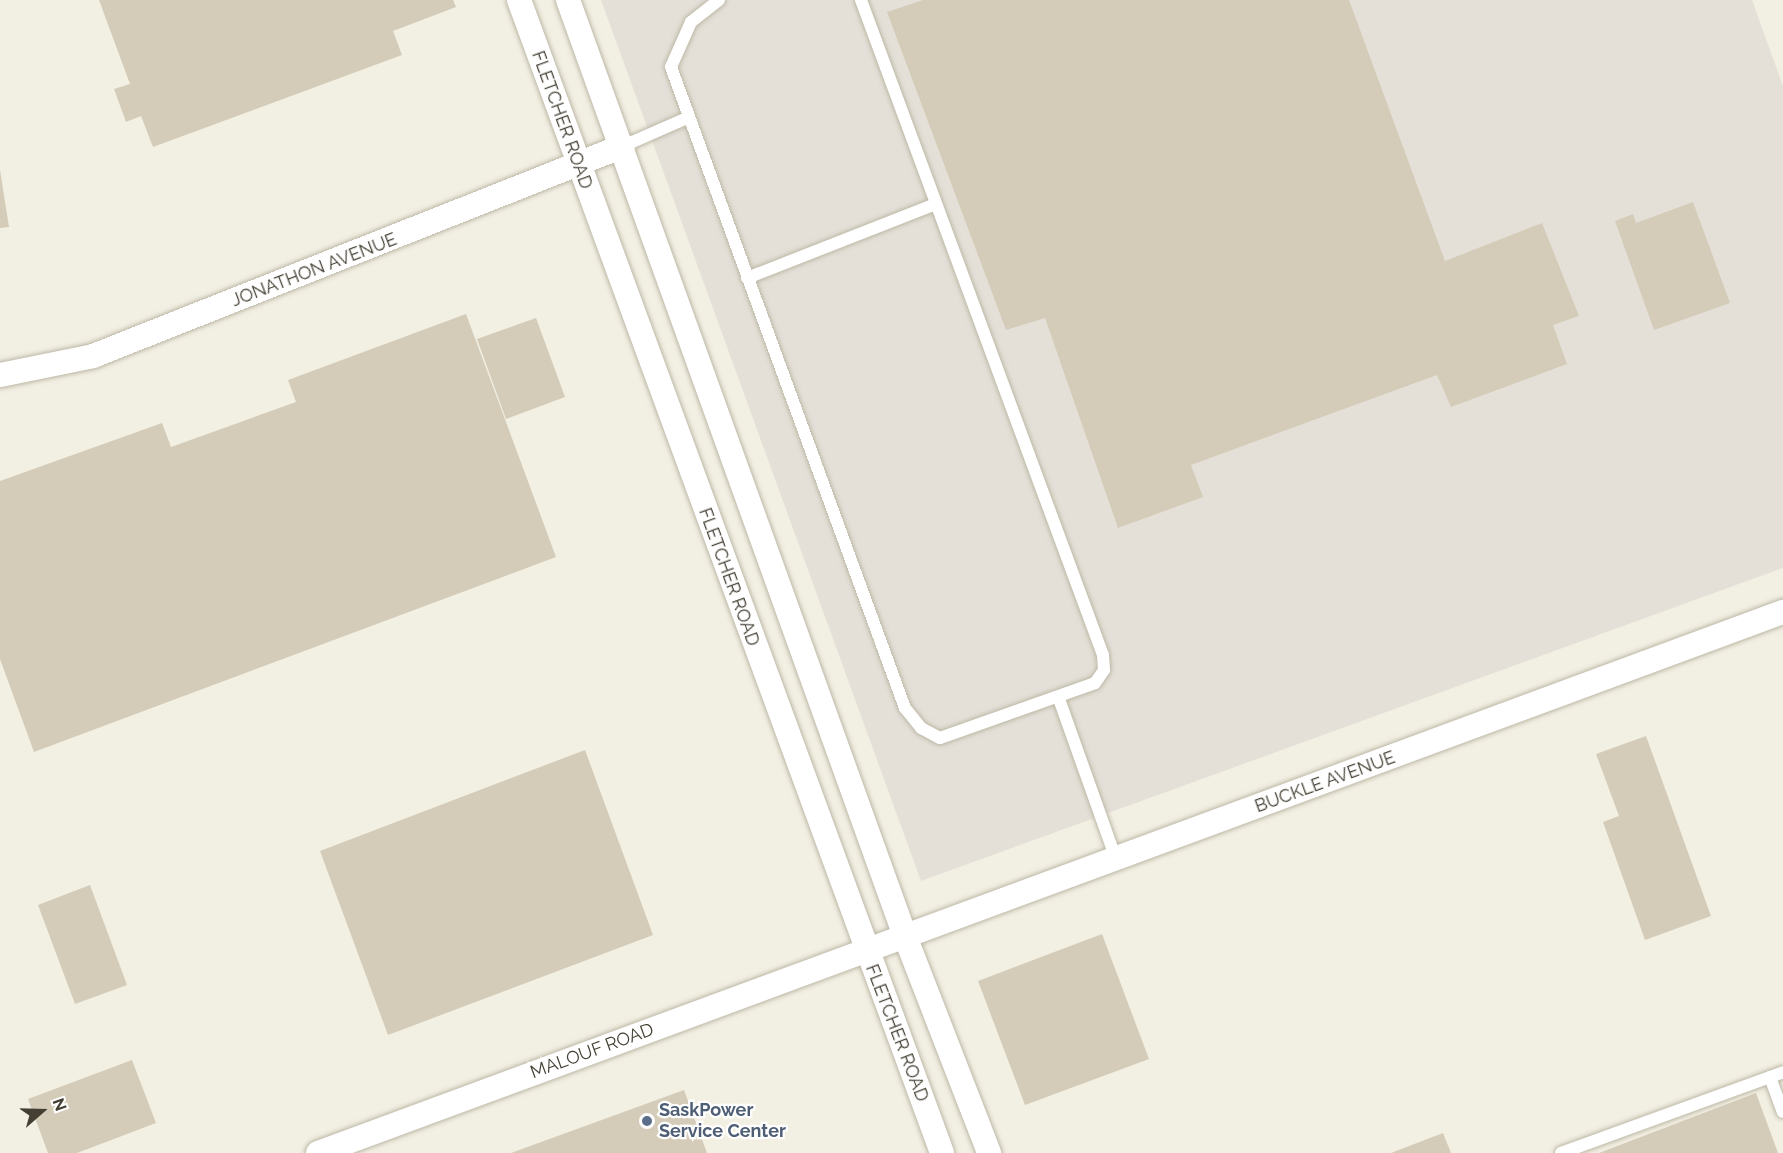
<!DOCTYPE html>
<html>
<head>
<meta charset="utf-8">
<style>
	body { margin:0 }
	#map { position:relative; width:1783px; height:1153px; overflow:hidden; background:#f2efe3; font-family:Raleway,sans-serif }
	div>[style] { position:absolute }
	.industrial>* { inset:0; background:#e4e0d8 }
	.building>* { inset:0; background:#d4ccb8 }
	.roads { filter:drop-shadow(0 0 2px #bdb8a6) drop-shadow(0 0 2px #bdb8a6) }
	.service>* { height:12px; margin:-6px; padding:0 6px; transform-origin:6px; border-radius:6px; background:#fff }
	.minor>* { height:24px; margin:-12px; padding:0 12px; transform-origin:12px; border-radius:12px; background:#fff }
	.dots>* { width:16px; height:16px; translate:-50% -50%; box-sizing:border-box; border:3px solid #fff; border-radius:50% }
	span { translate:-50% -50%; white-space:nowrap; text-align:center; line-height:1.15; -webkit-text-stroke:4.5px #fff; paint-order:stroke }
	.street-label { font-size:18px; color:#443f33 }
	.service-label { font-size:18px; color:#4e5e75; font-weight:700 }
	.left { translate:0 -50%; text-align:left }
	.north { position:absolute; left:12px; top:1081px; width:60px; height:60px; -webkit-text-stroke:4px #fff; paint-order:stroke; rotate:70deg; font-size:16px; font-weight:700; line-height:24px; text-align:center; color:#443f33 }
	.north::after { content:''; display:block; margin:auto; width:21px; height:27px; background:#443f33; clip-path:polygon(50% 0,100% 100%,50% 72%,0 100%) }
</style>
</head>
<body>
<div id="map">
	<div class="industrial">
		<i style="clip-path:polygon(601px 0,1752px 0,1783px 86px,1783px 568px,921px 881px)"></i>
	</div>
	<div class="building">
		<i style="clip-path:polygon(99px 0,453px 0,456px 7px,393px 31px,402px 55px,153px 147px,141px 116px,126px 122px,114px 89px,130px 84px)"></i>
		<i style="clip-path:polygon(923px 0,1349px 0,1445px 261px,1542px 223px,1579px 316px,1553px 325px,1567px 364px,1451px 407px,1437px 375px,1191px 465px,1203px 497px,1118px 528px,1045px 318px,1006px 330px,887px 12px)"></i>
		<i style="clip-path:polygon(0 170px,9px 227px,0 228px)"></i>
		<i style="clip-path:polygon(1693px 202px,1730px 303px,1654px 330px,1615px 221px,1633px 214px,1636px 223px)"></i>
		<i style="clip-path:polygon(466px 314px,556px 557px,34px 752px,0 659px,0 481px,162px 423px,171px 447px,296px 402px,288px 380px)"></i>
		<i style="clip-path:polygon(536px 318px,565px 397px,506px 419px,477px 339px)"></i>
		<i style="clip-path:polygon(1646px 736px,1711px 916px,1645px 940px,1603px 822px,1619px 816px,1596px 754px)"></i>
		<i style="clip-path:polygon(585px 750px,653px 935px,388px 1035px,320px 851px)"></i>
		<i style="clip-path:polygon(90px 885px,127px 985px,75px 1004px,38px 905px)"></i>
		<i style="clip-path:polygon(1102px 934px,1149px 1059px,1025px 1105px,978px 981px)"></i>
		<i style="clip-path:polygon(132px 1060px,156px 1123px,77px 1153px,48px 1153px,28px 1099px)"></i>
		<i style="clip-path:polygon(684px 1090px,707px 1153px,511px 1153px)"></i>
		<i style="clip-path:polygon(1756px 1093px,1778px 1153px,1599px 1153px)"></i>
		<i style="clip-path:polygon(1443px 1133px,1451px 1153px,1391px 1153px)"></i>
	</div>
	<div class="roads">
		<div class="service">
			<i style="left:719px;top:0;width:36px;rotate:142deg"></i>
			<i style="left:691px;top:22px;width:49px;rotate:114deg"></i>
			<i style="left:671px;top:67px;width:682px;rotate:69.95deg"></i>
			<i style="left:905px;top:708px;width:26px;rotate:51deg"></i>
			<i style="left:921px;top:728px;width:21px;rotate:28deg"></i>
			<i style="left:940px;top:738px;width:164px;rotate:-19.5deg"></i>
			<i style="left:1095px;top:683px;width:16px;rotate:-55deg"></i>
			<i style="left:1104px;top:670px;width:15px;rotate:-94deg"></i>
			<i style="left:1103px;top:655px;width:698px;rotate:-110.28deg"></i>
			<i style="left:623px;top:146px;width:72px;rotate:-23.7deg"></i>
			<i style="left:747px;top:278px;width:203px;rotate:-21.4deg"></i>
			<i style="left:1059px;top:699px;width:170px;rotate:70.4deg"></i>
			<i style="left:1770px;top:1077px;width:37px;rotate:70deg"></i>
			<i style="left:1561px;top:1153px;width:236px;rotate:-20deg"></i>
		</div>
		<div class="minor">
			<i style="left:519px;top:0;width:1228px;rotate:69.85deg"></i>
			<i style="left:568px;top:0;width:995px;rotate:70.2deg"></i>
			<i style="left:905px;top:936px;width:233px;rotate:68.8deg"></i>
			<i style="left:0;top:375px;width:95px;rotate:-11.5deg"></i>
			<i style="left:93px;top:356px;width:570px;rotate:-21.61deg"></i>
			<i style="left:318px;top:1153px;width:1562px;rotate:-20.27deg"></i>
		</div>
	</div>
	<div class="dots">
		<i style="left:647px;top:1121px;background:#5c6f8a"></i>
	</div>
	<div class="street-label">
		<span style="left:562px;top:120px;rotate:70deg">FLETCHER ROAD</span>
		<span style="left:314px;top:270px;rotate:-21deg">JONATHON AVENUE</span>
		<span style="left:729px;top:577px;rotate:70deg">FLETCHER ROAD</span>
		<span style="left:1325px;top:782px;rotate:-20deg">BUCKLE AVENUE</span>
		<span style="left:897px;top:1033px;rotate:69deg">FLETCHER ROAD</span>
		<span style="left:592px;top:1051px;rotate:-20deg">MALOUF ROAD</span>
	</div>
	<div class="service-label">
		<span class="left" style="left:659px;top:1121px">SaskPower<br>Service Center</span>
	</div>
	<div class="north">N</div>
</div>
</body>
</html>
